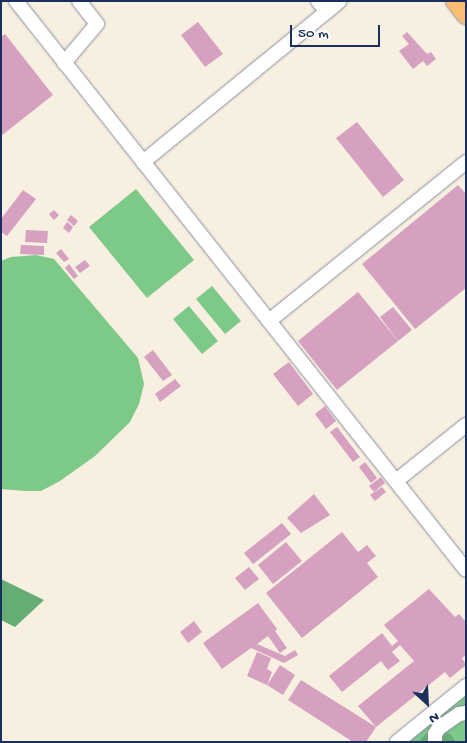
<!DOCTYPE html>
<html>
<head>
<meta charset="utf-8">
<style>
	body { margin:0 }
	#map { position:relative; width:467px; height:743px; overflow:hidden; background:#f7efe0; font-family:"Gochi Hand",sans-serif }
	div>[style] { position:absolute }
	.green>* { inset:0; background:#7cc988 }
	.forest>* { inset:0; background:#65ad74 }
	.building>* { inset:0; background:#d6a1c0 }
	.roads { filter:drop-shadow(0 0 1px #898f9f) drop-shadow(0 0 1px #898f9f) }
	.minor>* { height:14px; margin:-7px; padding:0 7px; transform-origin:7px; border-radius:7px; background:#fff }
	.major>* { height:18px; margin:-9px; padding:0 9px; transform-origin:9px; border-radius:9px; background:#fdbc6f }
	span { translate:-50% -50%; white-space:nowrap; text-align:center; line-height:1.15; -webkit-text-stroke:5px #fff; paint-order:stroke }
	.frame { position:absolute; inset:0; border:2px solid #1b2f5e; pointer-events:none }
	.north { position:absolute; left:402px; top:678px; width:50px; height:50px; -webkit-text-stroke:4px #fff; paint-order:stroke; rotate:155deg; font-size:14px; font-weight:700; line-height:20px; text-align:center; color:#1b2f5e }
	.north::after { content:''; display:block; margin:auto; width:18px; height:22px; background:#1b2f5e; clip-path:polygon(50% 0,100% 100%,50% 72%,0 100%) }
	.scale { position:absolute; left:290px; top:25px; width:90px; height:22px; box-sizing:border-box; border:2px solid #1b2f5e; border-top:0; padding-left:6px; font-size:15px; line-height:18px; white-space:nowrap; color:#1b2f5e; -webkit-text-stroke:4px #fff; paint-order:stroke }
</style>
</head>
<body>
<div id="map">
	<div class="green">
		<i style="clip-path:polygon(136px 189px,194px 260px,147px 298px,89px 227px)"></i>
		<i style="clip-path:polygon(36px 255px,54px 259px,138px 358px,144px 384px,139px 404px,130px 422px,95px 456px,60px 481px,41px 491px,25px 491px,1px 489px,1px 261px,11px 257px)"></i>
		<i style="clip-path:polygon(212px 286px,241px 321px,225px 334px,196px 299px)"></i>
		<i style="clip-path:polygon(189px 306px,218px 341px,202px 354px,173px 319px)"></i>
		<i style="clip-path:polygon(466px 694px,466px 742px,407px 742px)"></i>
	</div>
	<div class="forest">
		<i style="clip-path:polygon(1px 579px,44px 600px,15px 627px,1px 620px)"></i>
		<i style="clip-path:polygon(430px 730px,450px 734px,456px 742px,418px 742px)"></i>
	</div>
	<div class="building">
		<i style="clip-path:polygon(198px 22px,223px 54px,205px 67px,181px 35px)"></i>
		<i style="clip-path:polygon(407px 32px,427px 54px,431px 52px,436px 59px,427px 66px,423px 61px,413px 69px,399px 51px,409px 44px,402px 36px)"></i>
		<i style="clip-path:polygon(5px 34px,53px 95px,1px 136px,1px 37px)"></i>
		<i style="clip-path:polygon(357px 122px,404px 180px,383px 197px,336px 138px)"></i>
		<i style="clip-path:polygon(458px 185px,466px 194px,466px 288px,415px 329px,362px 264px)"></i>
		<i style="clip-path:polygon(23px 190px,36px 199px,7px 236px,1px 232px,1px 219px)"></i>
		<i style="clip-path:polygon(54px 210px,59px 215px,54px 220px,49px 214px)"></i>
		<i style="clip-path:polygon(71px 215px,78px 221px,74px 226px,67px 220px)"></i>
		<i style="clip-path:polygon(67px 222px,73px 227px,69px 233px,63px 228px)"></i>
		<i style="clip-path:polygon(26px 230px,48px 231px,47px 243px,25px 242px)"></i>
		<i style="clip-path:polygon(21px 245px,44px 246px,44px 255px,20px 254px)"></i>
		<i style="clip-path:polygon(61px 249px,69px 259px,64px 262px,56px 253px)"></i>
		<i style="clip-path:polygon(85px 260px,90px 266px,80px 273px,75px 267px)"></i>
		<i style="clip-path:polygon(69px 264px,78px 276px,74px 279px,65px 268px)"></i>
		<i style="clip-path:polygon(358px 292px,398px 341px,337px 390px,298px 341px)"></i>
		<i style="clip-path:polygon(393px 307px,412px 330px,398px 341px,380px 317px)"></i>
		<i style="clip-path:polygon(153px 350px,172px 375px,163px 381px,144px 357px)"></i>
		<i style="clip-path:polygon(289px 362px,313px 394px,298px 406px,273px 374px)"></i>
		<i style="clip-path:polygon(175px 379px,181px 386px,160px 402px,155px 394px)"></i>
		<i style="clip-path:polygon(325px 406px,336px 421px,326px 429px,315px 414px)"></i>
		<i style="clip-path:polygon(337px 427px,360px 457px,353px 462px,330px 432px)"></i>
		<i style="clip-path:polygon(365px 462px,377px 478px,371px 483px,359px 467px)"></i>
		<i style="clip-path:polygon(381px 477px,385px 483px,374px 492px,369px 486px)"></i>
		<i style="clip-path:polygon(382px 487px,386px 492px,375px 501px,370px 495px)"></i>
		<i style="clip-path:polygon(314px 494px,330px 515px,301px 533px,287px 518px)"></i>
		<i style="clip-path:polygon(282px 523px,291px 534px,253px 564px,244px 553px)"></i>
		<i style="clip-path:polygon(342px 532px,358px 552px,367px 545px,376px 556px,367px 563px,378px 577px,302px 638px,266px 593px)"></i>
		<i style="clip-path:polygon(286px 542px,302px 561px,273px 584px,258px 565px)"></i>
		<i style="clip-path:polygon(249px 567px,259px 579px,245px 590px,235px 578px)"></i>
		<i style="clip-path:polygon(429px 589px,455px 617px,459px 614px,466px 622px,466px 655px,462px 658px,466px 665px,450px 678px,445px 672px,376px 727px,358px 706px,414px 661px,400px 645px,392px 652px,400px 661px,388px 670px,381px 661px,342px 692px,329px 676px,382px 633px,392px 646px,398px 641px,384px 625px)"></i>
		<i style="clip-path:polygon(258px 603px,277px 629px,275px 631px,287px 648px,280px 653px,268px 636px,257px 644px,285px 656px,295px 650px,298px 655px,284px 663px,251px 648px,222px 669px,203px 643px)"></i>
		<i style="clip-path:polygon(194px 621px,202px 632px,188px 643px,180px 632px)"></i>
		<i style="clip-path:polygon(257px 652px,271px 658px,267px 669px,272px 672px,267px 685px,247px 676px)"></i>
		<i style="clip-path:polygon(280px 665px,295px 675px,283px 695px,267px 685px)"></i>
		<i style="clip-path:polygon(301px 680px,376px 727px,366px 742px,353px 742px,288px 700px)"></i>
	</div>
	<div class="roads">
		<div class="minor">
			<i style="left:16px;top:1px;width:725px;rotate:51.66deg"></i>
			<i style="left:318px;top:1px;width:14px;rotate:51deg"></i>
			<i style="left:64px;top:63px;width:51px;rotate:-49.8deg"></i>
			<i style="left:97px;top:24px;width:29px;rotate:-128deg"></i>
			<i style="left:143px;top:162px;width:254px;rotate:-39.3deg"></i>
			<i style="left:269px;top:321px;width:253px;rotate:-38.9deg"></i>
			<i style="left:396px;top:481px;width:90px;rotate:-38.7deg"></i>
			<i style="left:397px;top:742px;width:89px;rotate:-39.1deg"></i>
			<i style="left:435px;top:742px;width:8px;rotate:-90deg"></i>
			<i style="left:435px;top:734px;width:7px;rotate:-56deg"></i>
			<i style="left:439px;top:728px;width:24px;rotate:-35deg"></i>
			<i style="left:459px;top:714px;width:7px;rotate:-8deg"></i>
		</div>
		<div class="major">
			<i style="left:455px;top:1px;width:18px;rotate:52deg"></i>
		</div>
	</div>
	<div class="frame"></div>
	<div class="north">N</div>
	<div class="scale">50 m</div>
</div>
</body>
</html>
